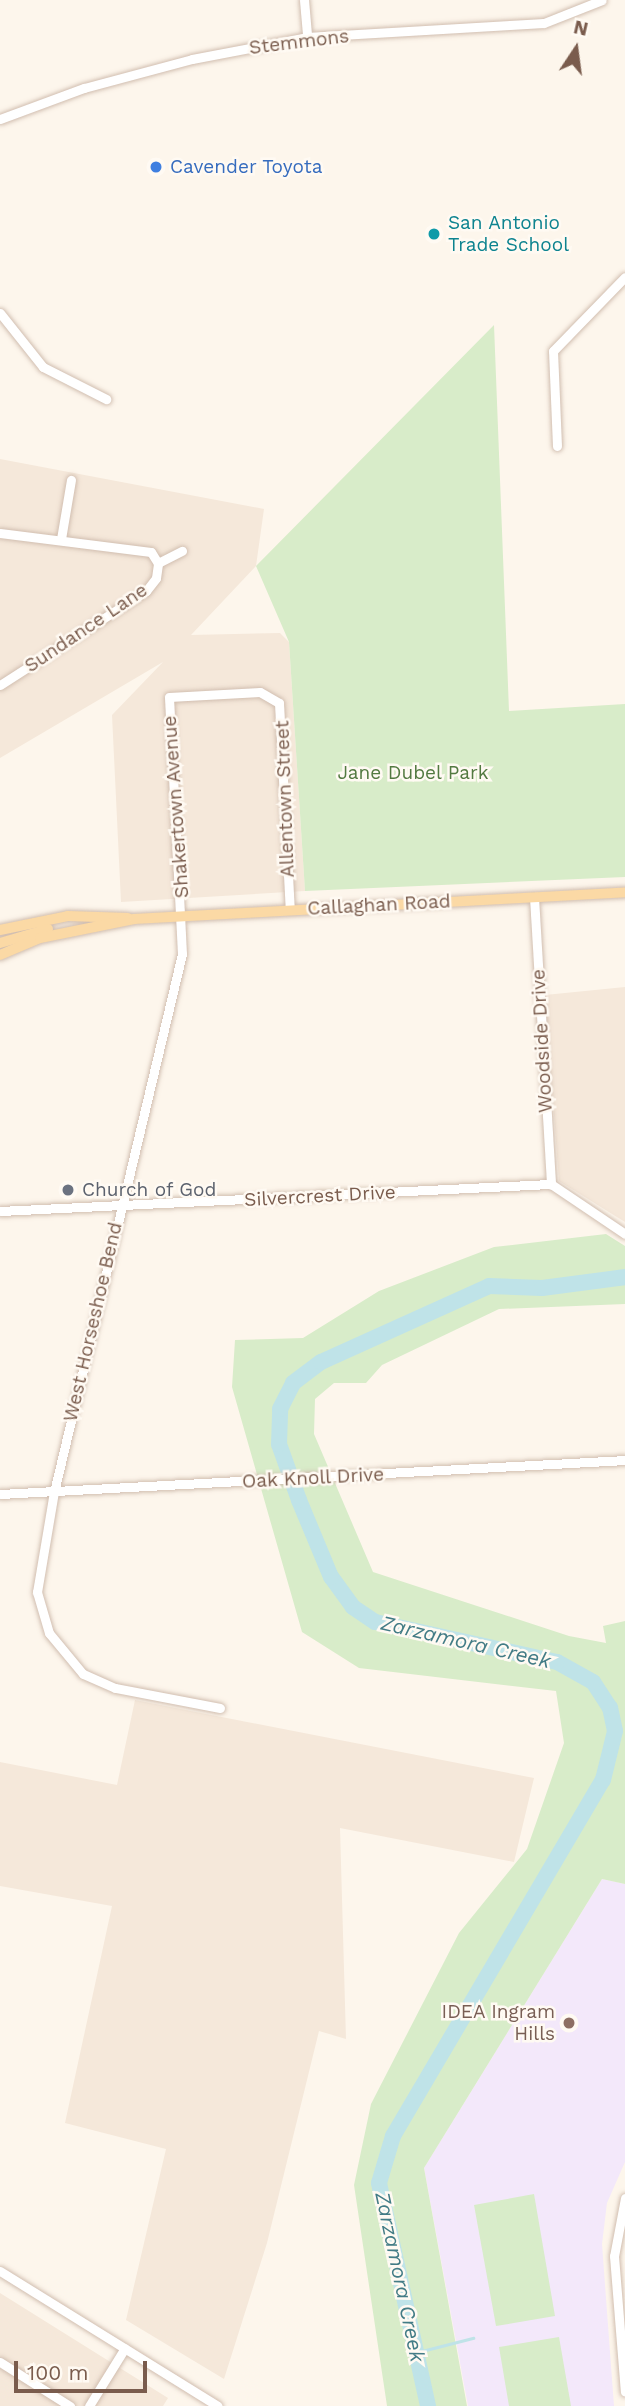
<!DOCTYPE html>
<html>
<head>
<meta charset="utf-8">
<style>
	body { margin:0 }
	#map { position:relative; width:625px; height:2406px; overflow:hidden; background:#fdf6ec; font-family:"Work Sans",sans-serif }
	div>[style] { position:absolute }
	.residential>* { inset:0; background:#f5e8da }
	.education>* { inset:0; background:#f3e8fa }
	.green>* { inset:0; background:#d8ecc9 }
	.stream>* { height:2.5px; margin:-1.25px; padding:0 1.25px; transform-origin:1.25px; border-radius:1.25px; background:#bfe3e8 }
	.river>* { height:16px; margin:-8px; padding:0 8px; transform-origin:8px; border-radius:8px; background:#bfe3e8 }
	.roads { filter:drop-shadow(0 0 2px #d1beb0) drop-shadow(0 0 2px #d1beb0) }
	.minor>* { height:9px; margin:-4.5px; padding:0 4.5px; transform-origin:4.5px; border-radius:4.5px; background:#fff }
	.major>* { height:10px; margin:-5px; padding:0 5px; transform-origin:5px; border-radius:5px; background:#fbd9a5 }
	.dots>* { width:19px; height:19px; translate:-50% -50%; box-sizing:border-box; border:4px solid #fffaf3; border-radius:50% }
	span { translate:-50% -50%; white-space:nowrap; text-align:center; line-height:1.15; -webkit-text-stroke:5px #fffaf3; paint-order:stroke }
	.street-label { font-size:19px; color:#7a5c4d }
	.shop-label { font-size:19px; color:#366cbe }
	.left { translate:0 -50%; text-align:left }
	.culture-label { font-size:19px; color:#0d838f }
	.park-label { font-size:19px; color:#537a41 }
	.worship-label { font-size:19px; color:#5b616d }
	.education-label { font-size:19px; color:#785e54 }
	.right { translate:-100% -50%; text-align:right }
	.water-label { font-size:21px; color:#437c86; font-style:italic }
	.north { position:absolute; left:541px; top:14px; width:70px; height:70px; -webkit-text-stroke:5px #fffaf3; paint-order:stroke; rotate:13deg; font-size:19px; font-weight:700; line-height:28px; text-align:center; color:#7a5c4d }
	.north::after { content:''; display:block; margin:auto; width:24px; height:32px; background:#7a5c4d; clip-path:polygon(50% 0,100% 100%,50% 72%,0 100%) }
	.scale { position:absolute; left:14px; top:2361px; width:133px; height:32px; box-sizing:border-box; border:4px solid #7a5c4d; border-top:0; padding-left:9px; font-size:21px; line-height:24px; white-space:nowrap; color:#7a5c4d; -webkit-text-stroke:5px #fffaf3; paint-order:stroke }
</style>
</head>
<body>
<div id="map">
	<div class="residential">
		<i style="clip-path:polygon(0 459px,264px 509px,256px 566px,191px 635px,280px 633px,289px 642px,305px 891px,121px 902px,112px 715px,163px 662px,0 758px)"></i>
		<i style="clip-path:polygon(625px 987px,625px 1222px,559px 1181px,545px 995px)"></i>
		<i style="clip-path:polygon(135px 1700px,534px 1778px,514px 1862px,340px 1828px,346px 2039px,319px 2031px,267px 2243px,224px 2379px,126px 2320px,166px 2149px,65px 2123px,112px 1906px,0 1886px,0 1762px,117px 1785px)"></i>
		<i style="clip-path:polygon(0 2293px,168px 2398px,163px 2406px,0 2406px)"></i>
	</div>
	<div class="education">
		<i style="clip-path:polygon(602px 1879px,625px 1884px,625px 2162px,607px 2203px,602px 2244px,614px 2406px,468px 2406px,424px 2168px)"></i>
	</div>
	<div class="green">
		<i style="clip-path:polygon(494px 325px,509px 711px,625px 704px,625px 877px,305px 891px,289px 642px,256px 566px)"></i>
		<i style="clip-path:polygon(606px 1234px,625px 1246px,625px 1304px,499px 1309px,382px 1365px,366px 1383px,334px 1383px,315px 1399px,314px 1434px,373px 1572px,569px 1636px,606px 1643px,603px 1626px,625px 1621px,625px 1884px,602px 1879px,424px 2168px,467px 2406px,387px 2406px,354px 2185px,371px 2104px,459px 1933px,527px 1849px,564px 1743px,556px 1691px,359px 1668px,302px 1632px,232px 1387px,235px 1340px,303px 1338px,379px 1291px,494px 1247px)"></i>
		<i style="clip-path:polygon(534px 2194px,555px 2316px,496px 2326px,474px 2205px)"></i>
		<i style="clip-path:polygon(559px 2337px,571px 2406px,509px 2406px,499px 2347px)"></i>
	</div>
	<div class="stream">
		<i style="left:418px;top:2352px;width:57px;rotate:-14.3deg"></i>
	</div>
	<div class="river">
		<i style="left:428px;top:2406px;width:228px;rotate:-102.4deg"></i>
		<i style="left:379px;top:2183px;width:49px;rotate:-73.4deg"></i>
		<i style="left:393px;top:2136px;width:413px;rotate:-59.5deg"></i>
		<i style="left:603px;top:1780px;width:50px;rotate:-76.2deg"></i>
		<i style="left:615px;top:1731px;width:24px;rotate:-102deg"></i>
		<i style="left:610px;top:1708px;width:31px;rotate:-123deg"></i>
		<i style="left:593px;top:1682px;width:41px;rotate:-150.9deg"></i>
		<i style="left:557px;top:1662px;width:186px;rotate:-167.6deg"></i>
		<i style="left:375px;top:1622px;width:27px;rotate:-146deg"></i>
		<i style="left:353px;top:1607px;width:37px;rotate:-126deg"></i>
		<i style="left:331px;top:1577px;width:83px;rotate:-112.6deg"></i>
		<i style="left:299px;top:1500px;width:59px;rotate:-109.7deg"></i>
		<i style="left:279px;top:1444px;width:35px;rotate:-88deg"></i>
		<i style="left:280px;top:1409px;width:29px;rotate:-63deg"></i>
		<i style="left:293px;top:1383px;width:35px;rotate:-37deg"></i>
		<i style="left:321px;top:1362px;width:184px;rotate:-24.3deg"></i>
		<i style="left:489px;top:1286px;width:53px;rotate:2.2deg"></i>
		<i style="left:542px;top:1288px;width:84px;rotate:-7.5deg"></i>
	</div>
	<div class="roads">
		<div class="minor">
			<i style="left:304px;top:0;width:37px;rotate:85deg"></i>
			<i style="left:0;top:119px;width:90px;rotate:-20.3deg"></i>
			<i style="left:84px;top:88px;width:112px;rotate:-15deg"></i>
			<i style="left:192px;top:59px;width:117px;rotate:-10.8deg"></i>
			<i style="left:307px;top:37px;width:237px;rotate:-3.4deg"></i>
			<i style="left:544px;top:23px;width:62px;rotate:-21.6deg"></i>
			<i style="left:0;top:313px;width:69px;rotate:51.5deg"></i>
			<i style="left:43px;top:367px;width:71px;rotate:26.9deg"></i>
			<i style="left:557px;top:446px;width:95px;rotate:-92.4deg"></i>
			<i style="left:553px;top:351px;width:103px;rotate:-45.8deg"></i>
			<i style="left:0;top:533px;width:152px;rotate:7.2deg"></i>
			<i style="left:151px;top:552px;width:13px;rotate:58deg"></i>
			<i style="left:61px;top:539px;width:60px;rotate:-80.4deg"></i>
			<i style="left:158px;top:563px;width:27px;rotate:-27deg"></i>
			<i style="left:0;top:685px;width:174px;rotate:-32.8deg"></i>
			<i style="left:146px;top:591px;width:16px;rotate:-52deg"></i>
			<i style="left:156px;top:578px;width:15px;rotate:-82deg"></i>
			<i style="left:534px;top:897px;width:288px;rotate:86.6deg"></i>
			<i style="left:0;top:1211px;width:552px;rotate:-2.81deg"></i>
			<i style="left:551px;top:1184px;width:89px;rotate:34deg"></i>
			<i style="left:0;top:1494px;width:626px;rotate:-3.11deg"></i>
			<i style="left:220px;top:1708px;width:107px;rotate:-169.2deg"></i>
			<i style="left:115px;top:1688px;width:35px;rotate:-156deg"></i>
			<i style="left:83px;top:1674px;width:53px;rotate:-129.7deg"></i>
			<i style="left:49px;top:1633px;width:43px;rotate:-106.3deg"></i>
			<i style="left:37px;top:1592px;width:101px;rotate:-80.4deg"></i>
			<i style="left:54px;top:1492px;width:553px;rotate:-76.62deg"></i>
			<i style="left:182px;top:954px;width:257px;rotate:-92.9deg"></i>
			<i style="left:169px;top:697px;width:91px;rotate:-3.1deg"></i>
			<i style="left:260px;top:692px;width:22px;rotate:30deg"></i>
			<i style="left:279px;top:703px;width:207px;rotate:87deg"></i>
			<i style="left:625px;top:2198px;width:59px;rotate:100.7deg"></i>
			<i style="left:614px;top:2256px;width:136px;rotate:85.4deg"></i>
			<i style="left:0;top:2271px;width:256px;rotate:31.8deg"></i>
			<i style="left:0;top:2362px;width:83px;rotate:32.2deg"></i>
			<i style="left:89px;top:2406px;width:68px;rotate:-58.2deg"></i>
		</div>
		<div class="major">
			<i style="left:0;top:930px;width:69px;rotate:-11.6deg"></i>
			<i style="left:68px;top:916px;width:60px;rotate:1.9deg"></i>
			<i style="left:0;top:943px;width:50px;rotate:-16.3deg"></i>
			<i style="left:0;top:955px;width:43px;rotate:-23deg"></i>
			<i style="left:40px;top:938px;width:96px;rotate:-11.4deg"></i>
			<i style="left:134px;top:919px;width:492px;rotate:-3.1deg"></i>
		</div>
	</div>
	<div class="dots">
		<i style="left:156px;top:167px;background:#3f7fe0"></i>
		<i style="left:434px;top:234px;background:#0f9aa8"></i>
		<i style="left:68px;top:1190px;background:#6b7280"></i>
		<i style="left:569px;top:2023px;background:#8d6e63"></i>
	</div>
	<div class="street-label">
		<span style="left:299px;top:42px;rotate:-7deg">Stemmons</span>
		<span style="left:86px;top:628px;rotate:-34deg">Sundance Lane</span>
		<span style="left:285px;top:799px;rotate:-92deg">Allentown Street</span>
		<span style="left:176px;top:807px;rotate:-94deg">Shakertown Avenue</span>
		<span style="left:379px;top:905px;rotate:-3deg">Callaghan Road</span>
		<span style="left:542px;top:1041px;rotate:-93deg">Woodside Drive</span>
		<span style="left:320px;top:1196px;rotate:-3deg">Silvercrest Drive</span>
		<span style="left:93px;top:1322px;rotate:-77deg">West Horseshoe Bend</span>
		<span style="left:313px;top:1478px;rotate:-3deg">Oak Knoll Drive</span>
	</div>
	<div class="shop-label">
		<span class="left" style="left:170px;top:167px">Cavender Toyota</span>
	</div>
	<div class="culture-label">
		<span class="left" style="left:448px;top:234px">San Antonio<br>Trade School</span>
	</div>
	<div class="park-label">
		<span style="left:413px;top:773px">Jane Dubel Park</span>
	</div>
	<div class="worship-label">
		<span class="left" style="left:82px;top:1190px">Church of God</span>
	</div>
	<div class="education-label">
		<span class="right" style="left:555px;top:2023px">IDEA Ingram<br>Hills</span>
	</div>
	<div class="water-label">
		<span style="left:466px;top:1642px;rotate:13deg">Zarzamora Creek</span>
		<span style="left:400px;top:2277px;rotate:78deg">Zarzamora Creek</span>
	</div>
	<div class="north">N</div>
	<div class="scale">100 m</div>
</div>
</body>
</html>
